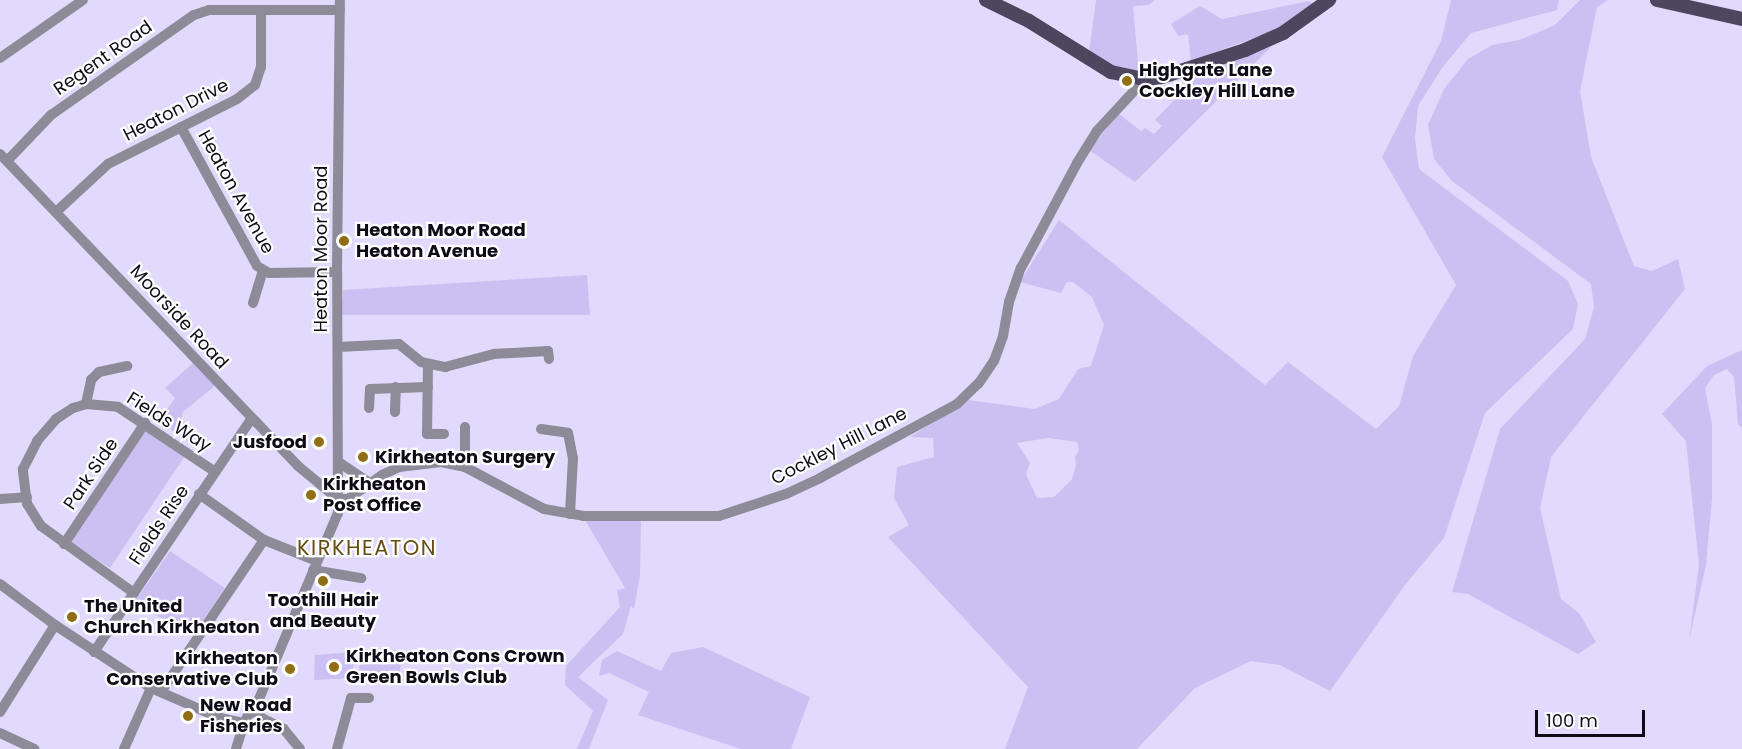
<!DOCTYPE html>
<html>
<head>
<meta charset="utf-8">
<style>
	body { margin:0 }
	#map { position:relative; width:1742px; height:749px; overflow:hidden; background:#e1dafc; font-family:Poppins,sans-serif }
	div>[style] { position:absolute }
	.green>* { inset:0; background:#ccc0f2 }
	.minor>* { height:10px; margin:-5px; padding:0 5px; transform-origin:5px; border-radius:5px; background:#8e8b99 }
	.major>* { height:14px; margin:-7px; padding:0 7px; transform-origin:7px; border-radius:7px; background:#4c465e }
	.dots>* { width:16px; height:16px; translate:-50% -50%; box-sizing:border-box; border:3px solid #fff; border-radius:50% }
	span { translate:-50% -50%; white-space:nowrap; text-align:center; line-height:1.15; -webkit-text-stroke:4.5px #fff; paint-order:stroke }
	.street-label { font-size:18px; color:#0e0b17 }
	.poi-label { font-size:18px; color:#0e0b17; font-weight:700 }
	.left { translate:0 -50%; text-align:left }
	.right { translate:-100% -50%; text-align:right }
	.quarter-label { font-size:21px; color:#664e13; letter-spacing:1.5px }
	.scale { position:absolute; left:1535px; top:710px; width:110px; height:27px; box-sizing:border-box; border:3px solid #0e0b17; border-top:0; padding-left:8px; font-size:18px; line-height:21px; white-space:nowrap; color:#0e0b17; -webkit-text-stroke:4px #fff; paint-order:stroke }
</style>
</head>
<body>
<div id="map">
	<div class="green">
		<i style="clip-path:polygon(1096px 0,1155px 0,1149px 5px,1133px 6px,1139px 73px,1113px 67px,1089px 52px)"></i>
		<i style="clip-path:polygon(evenodd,1451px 0,1559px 0,1557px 10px,1471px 33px,1442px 68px,1418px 106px,1415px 139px,1419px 169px,1568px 281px,1578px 304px,1573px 329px,1485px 413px,1444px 538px,1405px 585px,1330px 691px,1280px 665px,1251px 661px,1195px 688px,1137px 749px,1005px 749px,1028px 687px,888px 537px,909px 525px,894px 498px,897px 467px,934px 457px,933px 438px,910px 437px,968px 400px,1035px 409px,1059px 399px,1078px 369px,1091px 366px,1104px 325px,1092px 297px,1073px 282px,1067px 282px,1061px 293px,1020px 282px,1059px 220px,1265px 385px,1288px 362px,1376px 429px,1399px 406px,1413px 356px,1456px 285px,1382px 157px,1441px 41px,1451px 0,1048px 438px,1077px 442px,1079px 450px,1075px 457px,1076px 466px,1072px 479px,1054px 497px,1037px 498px,1026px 474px,1030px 463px,1017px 443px,1048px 438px)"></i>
		<i style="clip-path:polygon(1580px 0,1608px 0,1597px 7px,1580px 91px,1591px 157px,1634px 266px,1652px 271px,1678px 259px,1685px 289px,1551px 457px,1540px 508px,1561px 599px,1579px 613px,1596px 642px,1578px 654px,1468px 594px,1452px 592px,1500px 429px,1585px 339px,1594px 307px,1591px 284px,1452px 181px,1434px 159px,1428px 125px,1444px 89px,1468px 59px,1492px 45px,1519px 40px,1555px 25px)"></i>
		<i style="clip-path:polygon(1309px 1px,1313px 4px,1278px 29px,1191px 61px,1188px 34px,1178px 36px,1171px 24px,1200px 6px,1222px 19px)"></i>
		<i style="clip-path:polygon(1272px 46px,1135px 182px,1089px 150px,1119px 114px,1141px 131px,1145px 128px,1154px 134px,1162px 126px,1155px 120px,1184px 90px,1193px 85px,1185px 73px)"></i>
		<i style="clip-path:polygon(587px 275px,590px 315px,341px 315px,343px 290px)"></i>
		<i style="clip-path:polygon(1742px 350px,1742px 428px,1738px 424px,1734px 377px,1727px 369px,1714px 375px,1705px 388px,1712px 425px,1712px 499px,1706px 565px,1689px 640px,1699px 565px,1686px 441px,1662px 414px,1707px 366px)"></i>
		<i style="clip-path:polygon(193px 363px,216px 385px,183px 412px,181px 418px,197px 434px,190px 443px,159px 421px,175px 398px,165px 388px)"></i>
		<i style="clip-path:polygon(146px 430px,185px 456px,110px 568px,72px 543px,73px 536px)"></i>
		<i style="clip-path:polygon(585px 520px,641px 521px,640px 575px,634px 609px,631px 606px,623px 634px,578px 677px,608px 700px,589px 749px,577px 749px,593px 711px,565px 685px,566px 666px,620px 607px,617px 590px,625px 588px)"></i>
		<i style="clip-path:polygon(170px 551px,225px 588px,194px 633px,177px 622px,174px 627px,135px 601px)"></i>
		<i style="clip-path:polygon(703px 647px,810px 697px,791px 749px,741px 749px,638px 715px,649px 692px,609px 673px,599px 676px,602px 660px,617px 651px,661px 671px,671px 653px)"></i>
		<i style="clip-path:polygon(401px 650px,400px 676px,359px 678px,360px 651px)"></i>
		<i style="clip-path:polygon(355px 652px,352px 678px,314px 680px,315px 655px)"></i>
	</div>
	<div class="minor">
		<i style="left:0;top:58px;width:101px;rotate:-34.9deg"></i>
		<i style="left:181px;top:127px;width:158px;rotate:61.3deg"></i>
		<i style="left:257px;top:266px;width:14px;rotate:30deg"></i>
		<i style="left:269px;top:273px;width:68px;rotate:-0.8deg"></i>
		<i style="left:0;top:154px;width:431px;rotate:46.3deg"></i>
		<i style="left:298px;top:466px;width:52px;rotate:39.5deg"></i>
		<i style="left:7px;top:161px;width:64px;rotate:-46.3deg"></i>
		<i style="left:51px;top:115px;width:174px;rotate:-35deg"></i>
		<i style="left:194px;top:15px;width:16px;rotate:-18deg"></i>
		<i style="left:209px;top:10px;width:131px"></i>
		<i style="left:56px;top:212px;width:71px;rotate:-42.7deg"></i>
		<i style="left:108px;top:164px;width:144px;rotate:-26.7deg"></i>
		<i style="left:237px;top:99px;width:23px;rotate:-38deg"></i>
		<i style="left:255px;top:85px;width:19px;rotate:-72deg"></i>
		<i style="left:261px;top:67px;width:56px;rotate:-90deg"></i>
		<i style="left:253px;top:303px;width:34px;rotate:-73deg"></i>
		<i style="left:338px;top:347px;width:61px;rotate:-2.8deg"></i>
		<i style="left:399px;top:344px;width:28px;rotate:39deg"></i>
		<i style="left:421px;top:362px;width:25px;rotate:12deg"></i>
		<i style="left:445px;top:367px;width:51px;rotate:-14.9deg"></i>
		<i style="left:494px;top:354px;width:54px;rotate:-3.2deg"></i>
		<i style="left:548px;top:351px;width:8px;rotate:83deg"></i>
		<i style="left:428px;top:364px;width:70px;rotate:90.8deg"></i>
		<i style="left:427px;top:434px;width:17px"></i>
		<i style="left:86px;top:404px;width:25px;rotate:-78deg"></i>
		<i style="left:91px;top:380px;width:11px;rotate:-45deg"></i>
		<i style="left:99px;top:372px;width:29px;rotate:-12deg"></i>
		<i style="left:369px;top:408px;width:19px;rotate:-87deg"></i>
		<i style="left:370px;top:389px;width:58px;rotate:-2deg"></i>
		<i style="left:395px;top:412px;width:25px;rotate:-88deg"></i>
		<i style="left:541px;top:429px;width:27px;rotate:8deg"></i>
		<i style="left:568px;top:433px;width:25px;rotate:79deg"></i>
		<i style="left:573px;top:458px;width:56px;rotate:93.1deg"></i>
		<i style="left:340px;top:463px;width:36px;rotate:34deg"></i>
		<i style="left:465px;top:467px;width:40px;rotate:-90deg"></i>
		<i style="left:199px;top:494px;width:80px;rotate:35.3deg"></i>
		<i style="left:264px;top:540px;width:57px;rotate:21.6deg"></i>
		<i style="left:0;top:499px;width:27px;rotate:-4deg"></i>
		<i style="left:338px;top:499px;width:10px"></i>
		<i style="left:348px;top:499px;width:42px;rotate:-35.2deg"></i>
		<i style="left:382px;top:475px;width:19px;rotate:-25deg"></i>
		<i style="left:399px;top:467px;width:42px;rotate:-6.8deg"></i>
		<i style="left:441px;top:462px;width:25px;rotate:12deg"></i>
		<i style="left:465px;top:467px;width:89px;rotate:28deg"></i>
		<i style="left:544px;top:509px;width:40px;rotate:10deg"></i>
		<i style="left:583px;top:516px;width:136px"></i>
		<i style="left:719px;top:516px;width:71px;rotate:-18.2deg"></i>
		<i style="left:786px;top:494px;width:38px;rotate:-25deg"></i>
		<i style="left:820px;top:478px;width:156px;rotate:-28.4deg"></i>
		<i style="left:957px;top:404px;width:30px;rotate:-44deg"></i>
		<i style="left:979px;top:383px;width:27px;rotate:-56deg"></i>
		<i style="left:994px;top:361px;width:27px;rotate:-70deg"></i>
		<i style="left:1003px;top:336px;width:35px;rotate:-80deg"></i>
		<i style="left:1009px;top:302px;width:36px;rotate:-71deg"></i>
		<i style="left:1021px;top:268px;width:119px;rotate:-61.9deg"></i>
		<i style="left:1077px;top:163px;width:38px;rotate:-58deg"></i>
		<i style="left:1097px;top:131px;width:71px;rotate:-47.3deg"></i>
		<i style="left:64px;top:544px;width:146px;rotate:-56.2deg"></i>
		<i style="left:313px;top:570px;width:49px;rotate:9.5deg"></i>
		<i style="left:0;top:584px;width:69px;rotate:36.7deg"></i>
		<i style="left:55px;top:625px;width:115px;rotate:33.3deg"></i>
		<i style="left:151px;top:688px;width:75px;rotate:23.5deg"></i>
		<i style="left:220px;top:718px;width:25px;rotate:12deg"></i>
		<i style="left:134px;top:593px;width:115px;rotate:-144.2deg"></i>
		<i style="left:41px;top:526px;width:26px;rotate:-122deg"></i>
		<i style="left:27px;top:504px;width:35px;rotate:-97deg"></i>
		<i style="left:23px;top:469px;width:31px;rotate:-63deg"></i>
		<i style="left:37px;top:441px;width:29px;rotate:-49deg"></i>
		<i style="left:56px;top:419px;width:20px;rotate:-33deg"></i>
		<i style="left:73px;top:408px;width:14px;rotate:-17deg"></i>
		<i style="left:86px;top:404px;width:32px;rotate:5deg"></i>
		<i style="left:118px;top:407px;width:115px;rotate:33.7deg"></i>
		<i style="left:94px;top:652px;width:282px;rotate:-56deg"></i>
		<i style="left:161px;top:692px;width:184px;rotate:-55.9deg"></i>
		<i style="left:0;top:712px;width:103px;rotate:-57.7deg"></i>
		<i style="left:0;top:733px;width:38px;rotate:25deg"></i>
		<i style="left:124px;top:749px;width:67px;rotate:-66.1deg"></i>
		<i style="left:236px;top:749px;width:27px;rotate:-73deg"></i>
		<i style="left:244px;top:723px;width:9px;rotate:-63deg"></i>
		<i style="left:248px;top:715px;width:9px;rotate:-32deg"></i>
		<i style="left:300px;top:749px;width:26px;rotate:-129deg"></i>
		<i style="left:284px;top:729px;width:25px;rotate:-154deg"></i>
		<i style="left:261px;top:718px;width:13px;rotate:-113deg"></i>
		<i style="left:256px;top:706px;width:210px;rotate:-67deg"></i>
		<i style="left:338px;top:513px;width:241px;rotate:-90.2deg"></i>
		<i style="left:337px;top:272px;width:272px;rotate:-89.4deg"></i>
		<i style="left:337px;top:749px;width:53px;rotate:-74.6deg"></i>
		<i style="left:351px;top:698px;width:18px"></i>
	</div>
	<div class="major">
		<i style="left:986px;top:0;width:48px;rotate:26deg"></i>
		<i style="left:1029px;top:21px;width:97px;rotate:31.9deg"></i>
		<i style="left:1111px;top:72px;width:35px;rotate:12deg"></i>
		<i style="left:1145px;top:79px;width:17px;rotate:-7deg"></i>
		<i style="left:1162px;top:77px;width:87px;rotate:-18deg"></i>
		<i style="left:1245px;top:50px;width:42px;rotate:-24.1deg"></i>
		<i style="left:1283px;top:33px;width:57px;rotate:-35.7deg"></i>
		<i style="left:1657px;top:0;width:87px;rotate:12.6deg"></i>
	</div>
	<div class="dots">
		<i style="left:1127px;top:81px;background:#906e13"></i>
		<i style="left:344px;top:241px;background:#906e13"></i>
		<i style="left:319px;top:442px;background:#906e13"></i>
		<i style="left:363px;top:457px;background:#906e13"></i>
		<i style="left:311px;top:495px;background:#906e13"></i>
		<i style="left:323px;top:581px;background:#906e13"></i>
		<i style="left:72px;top:617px;background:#906e13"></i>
		<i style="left:334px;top:667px;background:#906e13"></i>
		<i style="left:290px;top:669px;background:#906e13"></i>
		<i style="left:188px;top:716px;background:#906e13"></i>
	</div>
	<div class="street-label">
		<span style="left:103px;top:58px;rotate:-35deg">Regent Road</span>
		<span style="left:176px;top:110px;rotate:-27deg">Heaton Drive</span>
		<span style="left:236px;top:192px;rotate:61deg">Heaton Avenue</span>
		<span style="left:321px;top:249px;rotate:-90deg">Heaton Moor Road</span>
		<span style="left:179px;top:317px;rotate:47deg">Moorside Road</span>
		<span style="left:169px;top:422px;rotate:32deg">Fields Way</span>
		<span style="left:839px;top:446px;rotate:-27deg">Cockley Hill Lane</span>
		<span style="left:91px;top:474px;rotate:-56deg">Park Side</span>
		<span style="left:159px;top:525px;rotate:-56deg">Fields Rise</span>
	</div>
	<div class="poi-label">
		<span class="left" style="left:1139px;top:81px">Highgate Lane<br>Cockley Hill Lane</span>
		<span class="left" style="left:356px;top:241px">Heaton Moor Road<br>Heaton Avenue</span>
		<span class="right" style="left:307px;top:442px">Jusfood</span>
		<span class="left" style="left:375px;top:457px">Kirkheaton Surgery</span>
		<span class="left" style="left:323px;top:495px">Kirkheaton<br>Post Office</span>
		<span style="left:323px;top:611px">Toothill Hair<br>and Beauty</span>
		<span class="left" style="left:84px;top:617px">The United<br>Church Kirkheaton</span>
		<span class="left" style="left:346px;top:667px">Kirkheaton Cons Crown<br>Green Bowls Club</span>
		<span class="right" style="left:278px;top:669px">Kirkheaton<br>Conservative Club</span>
		<span class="left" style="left:200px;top:716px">New Road<br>Fisheries</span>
	</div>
	<div class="quarter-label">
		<span style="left:367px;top:548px">KIRKHEATON</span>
	</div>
	<div class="scale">100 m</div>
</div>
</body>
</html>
